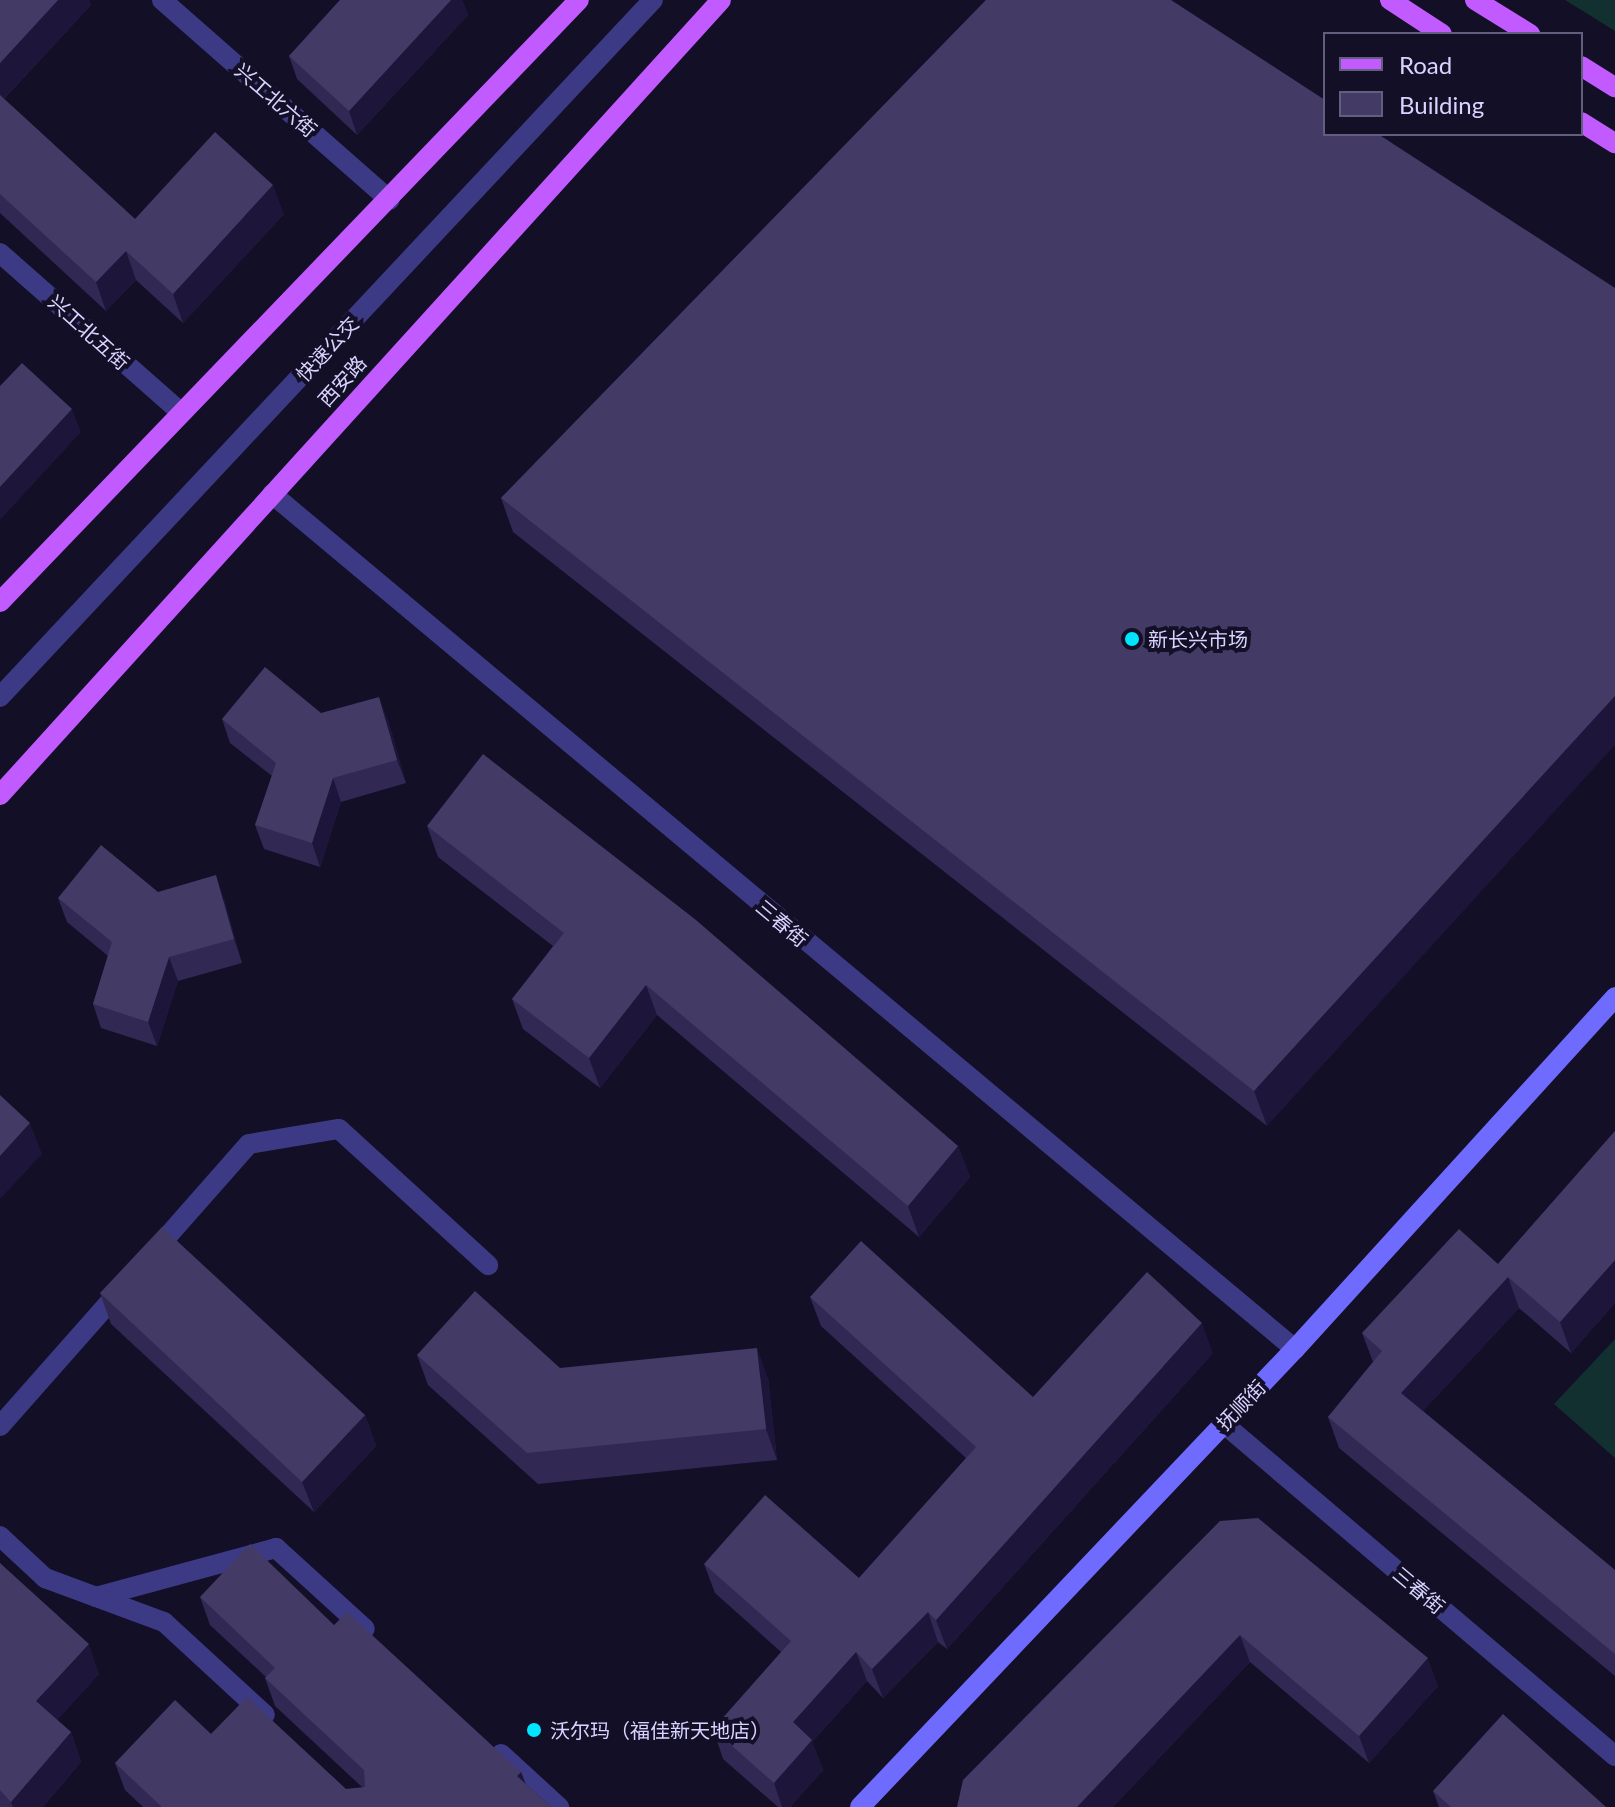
<!DOCTYPE html>
<html>
<head>
<meta charset="utf-8">
<style>
	body { margin:0 }
	#map { position:relative; width:1615px; height:1807px; overflow:hidden; background:#130f26; font-family:Lato,"Noto Sans SC",sans-serif }
	div>[style] { position:absolute }
	.green>* { inset:0; background:#12302f }
	.lane>* { height:20px; margin:-10px; padding:0 10px; transform-origin:10px; border-radius:10px; background:#3d3a85 }
	.street>* { height:20px; margin:-10px; padding:0 10px; transform-origin:10px; border-radius:10px; background:#3d3a85 }
	.secondary>* { height:20px; margin:-10px; padding:0 10px; transform-origin:10px; border-radius:10px; background:#6f6bff }
	.primary>* { height:20px; margin:-10px; padding:0 10px; transform-origin:10px; border-radius:10px; background:#c25bff }
	.wall>* { inset:0; background:#312854 }
	.shaded-wall>* { inset:0; background:#1d163a }
	.building>* { inset:0; background:#433a66 }
	.dots>* { width:22px; height:22px; translate:-50% -50%; box-sizing:border-box; border:4px solid #130f26; border-radius:50% }
	span { translate:-50% -50%; white-space:nowrap; text-align:center; line-height:1.15; -webkit-text-stroke:8px #130f26; paint-order:stroke }
	.street-label { font-size:20px; color:#d9d4ff }
	.poi-label { font-size:20px; color:#d9d4ff }
	.left { translate:0 -50%; text-align:left }
	.legend { position:absolute; left:1323px; top:32px; width:260px; height:104px; box-sizing:border-box; background:#130f26; border:2px solid #625e7d; margin:0; padding:10px 14px; list-style:none; font-size:24px; color:#d9d4ff }
	.legend li { display:flex; align-items:center; gap:16px; height:40px }
	.legend b { width:40px; border:2px solid #625e7d }
</style>
</head>
<body>
<div id="map">
	<div class="green">
		<i style="clip-path:polygon(1565px 0,1615px 0,1615px 31px)"></i>
		<i style="clip-path:polygon(1615px 1339px,1615px 1458px,1554px 1404px)"></i>
	</div>
	<div class="lane">
		<i style="left:0;top:697px;width:955px;rotate:-46.87deg"></i>
		<i style="left:96px;top:1597px;width:187px;rotate:-15.2deg"></i>
		<i style="left:276px;top:1548px;width:120px;rotate:42.3deg"></i>
		<i style="left:501px;top:1754px;width:79px;rotate:42.4deg"></i>
	</div>
	<div class="street">
		<i style="left:162px;top:0;width:303px;rotate:41.3deg"></i>
		<i style="left:0;top:253px;width:239px;rotate:41.4deg"></i>
		<i style="left:272px;top:494px;width:1333px;rotate:39.89deg"></i>
		<i style="left:151px;top:1255px;width:148px;rotate:-48.6deg"></i>
		<i style="left:249px;top:1144px;width:91px;rotate:-9.5deg"></i>
		<i style="left:339px;top:1129px;width:202px;rotate:42.4deg"></i>
		<i style="left:1224px;top:1424px;width:513px;rotate:40.33deg"></i>
		<i style="left:0;top:1426px;width:184px;rotate:-48.5deg"></i>
		<i style="left:0;top:1536px;width:62px;rotate:43deg"></i>
		<i style="left:45px;top:1578px;width:127px;rotate:20.3deg"></i>
		<i style="left:164px;top:1622px;width:137px;rotate:42.6deg"></i>
	</div>
	<div class="secondary">
		<i style="left:860px;top:1807px;width:632px;rotate:-46.48deg"></i>
		<i style="left:1295px;top:1349px;width:476px;rotate:-47.7deg"></i>
	</div>
	<div class="primary">
		<i style="left:1390px;top:0;width:62px;rotate:33.2deg"></i>
		<i style="left:1475px;top:0;width:65px;rotate:31.7deg"></i>
		<i style="left:1581px;top:66px;width:40px;rotate:32deg"></i>
		<i style="left:1581px;top:122px;width:40px;rotate:32deg"></i>
		<i style="left:0;top:602px;width:835px;rotate:-46.12deg"></i>
		<i style="left:0;top:795px;width:1073px;rotate:-47.79deg"></i>
	</div>
	<div class="wall">
		<i style="clip-path:polygon(0 0,89px 0,91px 5px,4px 99px,135px 219px,284px 214px,183px 323px,136px 280px,106px 311px,0 213px)"></i>
		<i style="clip-path:polygon(340px 0,462px 0,468px 15px,357px 135px,297px 79px,289px 56px)"></i>
		<i style="clip-path:polygon(986px 0,1267px 1126px,513px 532px,501px 498px)"></i>
		<i style="clip-path:polygon(321px 713px,388px 720px,406px 783px,341px 802px,320px 867px,264px 849px,255px 825px,272px 776px,230px 743px,222px 719px)"></i>
		<i style="clip-path:polygon(427px 826px,958px 1146px,970px 1177px,919px 1237px,657px 1015px,600px 1088px,523px 1029px,512px 999px,553px 946px,438px 857px)"></i>
		<i style="clip-path:polygon(158px 892px,224px 899px,242px 963px,178px 981px,157px 1046px,101px 1028px,93px 1004px,108px 956px,67px 922px,58px 898px)"></i>
		<i style="clip-path:polygon(1615px 1131px,1615px 1303px,1571px 1353px,1519px 1308px,1423px 1411px,1615px 1570px,1615px 1676px,1339px 1448px,1328px 1417px,1373px 1362px,1362px 1333px,1498px 1264px)"></i>
		<i style="clip-path:polygon(100px 1293px,365px 1415px,376px 1446px,314px 1512px,111px 1324px)"></i>
		<i style="clip-path:polygon(810px 1297px,1033px 1397px,1213px 1353px,947px 1649px,938px 1642px,883px 1698px,867px 1681px,812px 1742px,823px 1770px,790px 1807px,778px 1807px,723px 1759px,713px 1729px,781px 1652px,715px 1593px,704px 1564px,859px 1578px,966px 1458px,821px 1326px)"></i>
		<i style="clip-path:polygon(417px 1355px,560px 1368px,768px 1378px,777px 1460px,538px 1484px,428px 1385px)"></i>
		<i style="clip-path:polygon(1220px 1521px,1438px 1686px,1369px 1763px,1250px 1662px,1113px 1807px,957px 1807px)"></i>
		<i style="clip-path:polygon(0 1563px,99px 1674px,57px 1720px,71px 1732px,81px 1762px,43px 1807px,0 1807px)"></i>
		<i style="clip-path:polygon(200px 1597px,334px 1625px,521px 1772px,526px 1784px,551px 1807px,143px 1807px,125px 1790px,115px 1763px,211px 1734px,346px 1789px,363px 1788px,275px 1706px,265px 1678px,266px 1677px,210px 1625px)"></i>
		<i style="clip-path:polygon(1433px 1791px,1606px 1807px,1439px 1807px)"></i>
	</div>
	<div class="shaded-wall">
		<i style="clip-path:polygon(58px 0,89px 0,91px 5px,0 103px,0 63px)"></i>
		<i style="clip-path:polygon(451px 0,462px 0,468px 15px,357px 135px,349px 111px)"></i>
		<i style="clip-path:polygon(273px 185px,284px 214px,183px 323px,173px 294px)"></i>
		<i style="clip-path:polygon(126px 251px,136px 280px,106px 311px,96px 282px)"></i>
		<i style="clip-path:polygon(72px 409px,81px 432px,0 520px,0 487px)"></i>
		<i style="clip-path:polygon(1615px 696px,1615px 745px,1267px 1126px,1254px 1091px)"></i>
		<i style="clip-path:polygon(379px 697px,388px 720px,406px 783px,397px 760px)"></i>
		<i style="clip-path:polygon(333px 778px,341px 802px,320px 867px,312px 843px)"></i>
		<i style="clip-path:polygon(216px 875px,224px 899px,242px 963px,234px 939px)"></i>
		<i style="clip-path:polygon(169px 957px,178px 981px,157px 1046px,148px 1022px)"></i>
		<i style="clip-path:polygon(646px 985px,657px 1015px,600px 1088px,589px 1058px)"></i>
		<i style="clip-path:polygon(30px 1123px,42px 1154px,0 1199px,0 1156px)"></i>
		<i style="clip-path:polygon(958px 1146px,970px 1177px,919px 1237px,908px 1206px)"></i>
		<i style="clip-path:polygon(1615px 1260px,1615px 1303px,1571px 1353px,1560px 1322px)"></i>
		<i style="clip-path:polygon(1508px 1277px,1519px 1308px,1412px 1423px,1401px 1393px)"></i>
		<i style="clip-path:polygon(1202px 1323px,1213px 1353px,947px 1649px,936px 1620px)"></i>
		<i style="clip-path:polygon(757px 1348px,768px 1378px,777px 1460px,766px 1429px)"></i>
		<i style="clip-path:polygon(365px 1415px,376px 1446px,314px 1512px,302px 1482px)"></i>
		<i style="clip-path:polygon(928px 1612px,938px 1642px,883px 1698px,872px 1669px)"></i>
		<i style="clip-path:polygon(1240px 1635px,1250px 1662px,1113px 1807px,1077px 1807px)"></i>
		<i style="clip-path:polygon(89px 1644px,99px 1674px,47px 1731px,36px 1701px)"></i>
		<i style="clip-path:polygon(856px 1652px,867px 1681px,812px 1742px,823px 1770px,790px 1807px,782px 1807px,774px 1783px,793px 1722px)"></i>
		<i style="clip-path:polygon(1428px 1658px,1438px 1686px,1369px 1763px,1359px 1736px)"></i>
		<i style="clip-path:polygon(71px 1732px,81px 1762px,43px 1807px,13px 1807px,11px 1802px)"></i>
		<i style="clip-path:polygon(521px 1772px,531px 1799px,517px 1776px)"></i>
	</div>
	<div class="building">
		<i style="clip-path:polygon(0 0,58px 0,0 63px)"></i>
		<i style="clip-path:polygon(340px 0,451px 0,349px 111px,289px 56px)"></i>
		<i style="clip-path:polygon(986px 0,1171px 0,1325px 100px,1325px 134px,1378px 134px,1615px 288px,1615px 696px,1254px 1091px,501px 498px)"></i>
		<i style="clip-path:polygon(0 95px,135px 219px,215px 132px,273px 185px,173px 294px,126px 251px,96px 282px,0 194px)"></i>
		<i style="clip-path:polygon(22px 363px,72px 409px,0 487px,0 386px)"></i>
		<i style="clip-path:polygon(265px 667px,321px 713px,379px 697px,397px 760px,333px 778px,312px 843px,255px 825px,276px 763px,222px 719px)"></i>
		<i style="clip-path:polygon(483px 754px,696px 920px,958px 1146px,908px 1206px,646px 985px,589px 1058px,512px 999px,564px 933px,427px 826px)"></i>
		<i style="clip-path:polygon(101px 845px,158px 892px,216px 875px,234px 939px,169px 957px,148px 1022px,93px 1004px,112px 942px,58px 898px)"></i>
		<i style="clip-path:polygon(0 1095px,30px 1123px,0 1156px)"></i>
		<i style="clip-path:polygon(1615px 1131px,1615px 1260px,1560px 1322px,1508px 1277px,1401px 1393px,1615px 1570px,1615px 1654px,1328px 1417px,1382px 1351px,1362px 1333px,1459px 1229px,1498px 1264px)"></i>
		<i style="clip-path:polygon(162px 1227px,365px 1415px,302px 1482px,100px 1293px)"></i>
		<i style="clip-path:polygon(861px 1241px,1033px 1397px,1147px 1272px,1202px 1323px,936px 1620px,928px 1612px,872px 1669px,856px 1652px,793px 1722px,812px 1740px,774px 1783px,713px 1729px,791px 1641px,704px 1564px,765px 1495px,859px 1578px,976px 1447px,810px 1297px)"></i>
		<i style="clip-path:polygon(475px 1291px,560px 1368px,757px 1348px,766px 1429px,527px 1453px,417px 1355px)"></i>
		<i style="clip-path:polygon(1258px 1518px,1428px 1658px,1359px 1736px,1240px 1635px,1077px 1807px,957px 1807px,963px 1780px,1220px 1521px)"></i>
		<i style="clip-path:polygon(250px 1544px,334px 1625px,347px 1612px,521px 1772px,517px 1776px,551px 1807px,162px 1807px,115px 1763px,175px 1700px,211px 1734px,247px 1697px,346px 1789px,365px 1787px,364px 1770px,265px 1678px,275px 1668px,200px 1597px)"></i>
		<i style="clip-path:polygon(0 1563px,89px 1644px,36px 1701px,71px 1732px,11px 1802px,0 1790px)"></i>
		<i style="clip-path:polygon(1503px 1714px,1606px 1807px,1451px 1807px,1433px 1791px)"></i>
	</div>
	<div class="dots">
		<i style="left:1132px;top:639px;background:#00e5ff"></i>
		<i style="left:534px;top:1730px;background:#00e5ff"></i>
	</div>
	<div class="street-label">
		<span style="left:276px;top:100px;rotate:41deg">兴工北六街</span>
		<span style="left:89px;top:332px;rotate:42deg">兴工北五街</span>
		<span style="left:327px;top:349px;rotate:-47deg">快速公交</span>
		<span style="left:342px;top:381px;rotate:-48deg">西安路</span>
		<span style="left:782px;top:923px;rotate:40deg">三春街</span>
		<span style="left:1241px;top:1405px;rotate:-46deg">抚顺街</span>
		<span style="left:1419px;top:1590px;rotate:40deg">三春街</span>
	</div>
	<div class="poi-label">
		<span class="left" style="left:1148px;top:639px">新长兴市场</span>
		<span class="left" style="left:550px;top:1730px">沃尔玛（福佳新天地店）</span>
	</div>
	<ul class="legend">
	<li><b style="height:10px;background:#c25bff"></b>Road</li>
	<li><b style="height:22px;background:#433a66"></b>Building</li>
	</ul>
</div>
</body>
</html>
